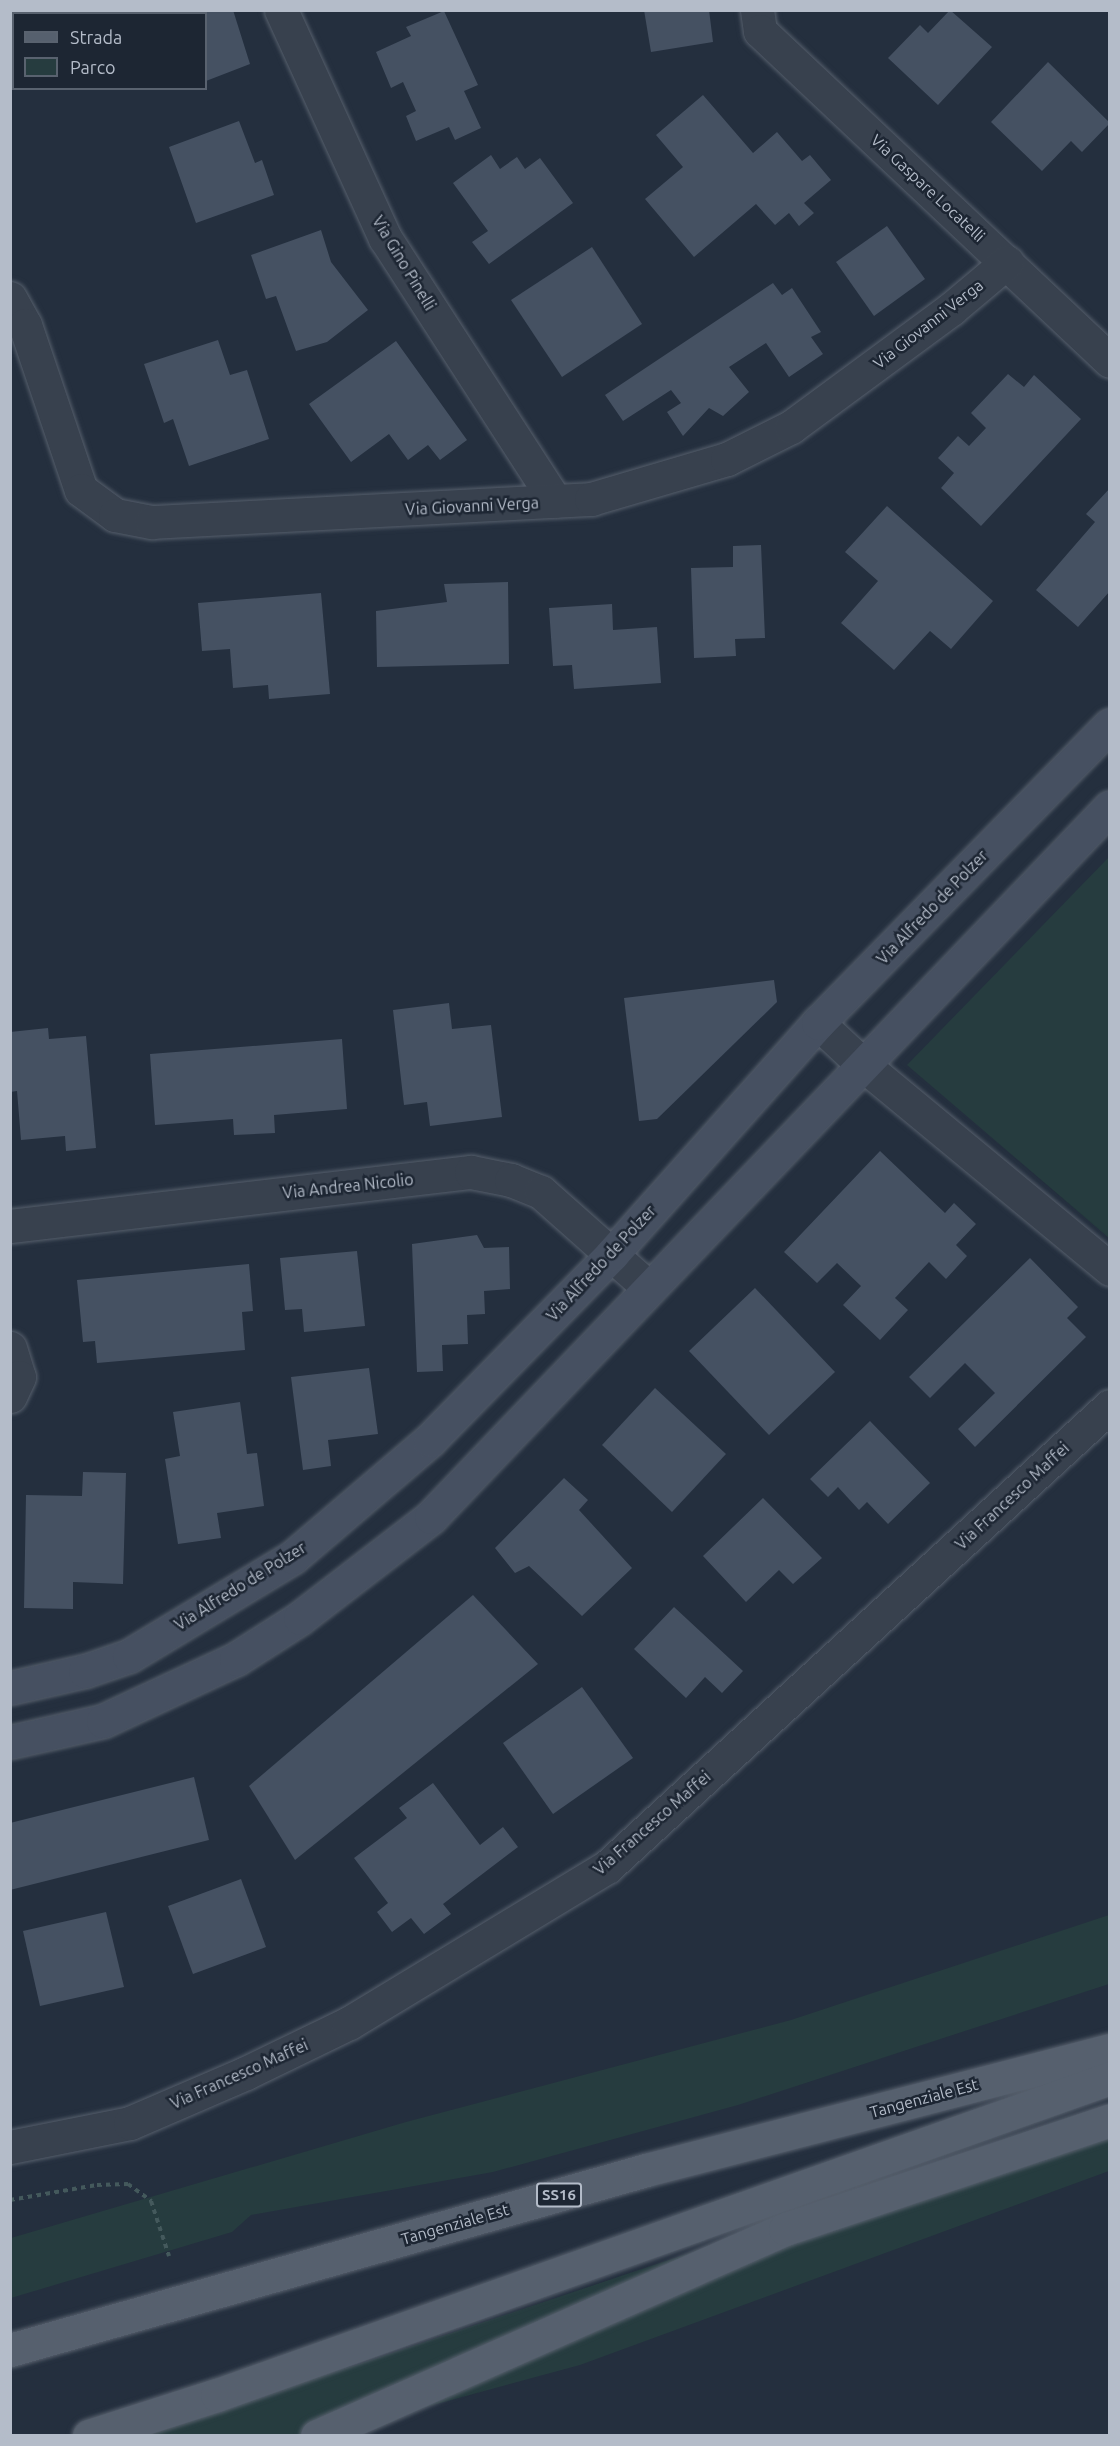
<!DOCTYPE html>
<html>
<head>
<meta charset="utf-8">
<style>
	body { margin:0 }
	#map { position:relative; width:1120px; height:2446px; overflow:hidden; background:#242f3e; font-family:Ubuntu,sans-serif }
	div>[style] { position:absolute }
	.green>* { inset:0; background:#263c3f }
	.building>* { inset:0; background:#455162 }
	.path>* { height:4px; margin-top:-2px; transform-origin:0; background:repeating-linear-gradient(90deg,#44595c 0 4.5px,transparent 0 9px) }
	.roads { filter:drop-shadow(0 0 2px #565f6c) drop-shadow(0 0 2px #565f6c) }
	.street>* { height:33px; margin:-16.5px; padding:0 16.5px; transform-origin:16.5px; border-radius:16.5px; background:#38414e }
	.secondary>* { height:33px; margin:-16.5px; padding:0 16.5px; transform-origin:16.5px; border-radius:16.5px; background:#465061 }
	.primary>* { height:33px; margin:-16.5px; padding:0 16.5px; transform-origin:16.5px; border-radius:16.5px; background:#56606e }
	span { translate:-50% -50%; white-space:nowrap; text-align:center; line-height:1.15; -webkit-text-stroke:5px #1d2633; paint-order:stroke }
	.shield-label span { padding:2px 4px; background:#1d2633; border:2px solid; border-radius:4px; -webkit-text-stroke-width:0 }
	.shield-label { font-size:15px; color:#b4bcc9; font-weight:700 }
	.street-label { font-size:16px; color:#b4bcc9 }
	.frame { position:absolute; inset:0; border:12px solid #b4bcc9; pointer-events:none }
	.legend { position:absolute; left:12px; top:12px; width:195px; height:78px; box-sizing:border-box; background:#1d2633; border:2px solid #59626f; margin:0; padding:8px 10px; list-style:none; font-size:18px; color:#b4bcc9 }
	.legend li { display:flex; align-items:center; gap:12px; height:30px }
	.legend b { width:30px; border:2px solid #59626f }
</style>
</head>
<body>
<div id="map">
	<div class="green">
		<i style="clip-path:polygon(1109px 857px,1109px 1238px,907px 1065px)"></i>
		<i style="clip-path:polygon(1109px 1915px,1109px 1984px,738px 2105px,493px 2172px,251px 2215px,232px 2232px,11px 2298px,11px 2238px,406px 2122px,791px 2020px)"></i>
		<i style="clip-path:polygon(1109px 2112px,1109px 2171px,580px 2365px,323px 2435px,111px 2436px,356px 2365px)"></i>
	</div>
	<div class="building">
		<i style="clip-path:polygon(150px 10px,233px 10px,250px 64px,206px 81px,206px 14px,144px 14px)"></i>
		<i style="clip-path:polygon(644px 10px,709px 10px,713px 42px,651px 52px)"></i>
		<i style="clip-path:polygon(950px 10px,992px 47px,938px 105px,888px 58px,920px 25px,928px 33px)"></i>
		<i style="clip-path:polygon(444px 11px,478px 85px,464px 91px,481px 128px,455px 140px,449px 127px,416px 141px,406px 116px,416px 111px,403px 82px,391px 88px,376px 52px,411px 36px,406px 27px)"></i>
		<i style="clip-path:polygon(1048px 62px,1110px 123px,1082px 152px,1071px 141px,1042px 171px,991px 122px)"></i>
		<i style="clip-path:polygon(703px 95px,753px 153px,777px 132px,802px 161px,810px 155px,831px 180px,804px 203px,814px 213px,799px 226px,789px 213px,775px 225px,756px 204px,694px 257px,645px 199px,683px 167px,656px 135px)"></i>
		<i style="clip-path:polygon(239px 121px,255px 163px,262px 160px,274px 195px,196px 223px,169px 147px)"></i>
		<i style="clip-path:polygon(491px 155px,500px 169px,517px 157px,525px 169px,540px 158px,573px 203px,489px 264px,472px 242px,488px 231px,453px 183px)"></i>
		<i style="clip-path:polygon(887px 226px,925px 279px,874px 316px,836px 262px)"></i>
		<i style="clip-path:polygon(321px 230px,331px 262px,368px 310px,327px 342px,296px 351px,276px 296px,266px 299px,251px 255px)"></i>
		<i style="clip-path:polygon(592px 247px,642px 324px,562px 377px,511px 300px)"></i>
		<i style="clip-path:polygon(773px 283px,782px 295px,792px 288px,821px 332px,811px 337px,823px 354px,789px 377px,766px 343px,729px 367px,749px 392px,723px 416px,709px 408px,683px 436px,667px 412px,681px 403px,671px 390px,623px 421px,605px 395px)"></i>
		<i style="clip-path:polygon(218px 340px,230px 375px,247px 370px,269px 439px,189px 466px,173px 419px,164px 423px,144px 364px)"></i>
		<i style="clip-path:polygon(396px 341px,467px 440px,440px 460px,428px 445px,408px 460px,389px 434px,351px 462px,309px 404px)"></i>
		<i style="clip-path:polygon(1008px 374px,1024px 387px,1034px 375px,1081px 419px,981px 526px,941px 488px,954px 473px,938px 458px,958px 436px,969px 446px,986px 428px,971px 413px)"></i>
		<i style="clip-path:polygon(1110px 488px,1110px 591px,1078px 627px,1036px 590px,1095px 522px,1086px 514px)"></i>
		<i style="clip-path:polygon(887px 506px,993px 601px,951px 649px,930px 631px,894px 670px,841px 623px,878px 581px,845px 552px)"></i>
		<i style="clip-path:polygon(761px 545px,765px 638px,735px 639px,736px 656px,694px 658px,691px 568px,733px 567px,733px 546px)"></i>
		<i style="clip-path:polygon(508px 582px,509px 664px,377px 667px,376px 611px,447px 602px,444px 584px)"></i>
		<i style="clip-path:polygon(321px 593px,330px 694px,269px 699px,268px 685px,233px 688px,230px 649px,202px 651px,198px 603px)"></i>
		<i style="clip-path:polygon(612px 604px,613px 630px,657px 627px,661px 683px,574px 689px,572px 665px,553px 666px,549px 608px)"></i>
		<i style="clip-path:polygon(774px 980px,777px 1002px,657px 1119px,639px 1121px,624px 998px)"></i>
		<i style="clip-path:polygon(449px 1003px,452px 1029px,491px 1025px,502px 1117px,430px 1126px,427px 1102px,404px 1105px,393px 1010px)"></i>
		<i style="clip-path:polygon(48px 1028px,49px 1039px,86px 1036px,96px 1148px,66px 1151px,65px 1136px,21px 1140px,17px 1091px,10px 1092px,10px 1032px)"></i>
		<i style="clip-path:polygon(342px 1039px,347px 1109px,274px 1115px,275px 1133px,234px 1135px,233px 1119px,155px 1125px,150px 1054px)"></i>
		<i style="clip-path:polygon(880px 1151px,945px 1213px,954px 1203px,976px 1224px,956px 1245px,967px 1256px,946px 1279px,929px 1262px,895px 1298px,908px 1310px,880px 1340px,843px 1305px,861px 1286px,837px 1263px,817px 1283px,784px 1252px)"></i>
		<i style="clip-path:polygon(477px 1235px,484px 1248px,509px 1247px,510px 1289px,484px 1291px,485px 1314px,467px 1315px,468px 1344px,442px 1345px,443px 1371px,417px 1372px,412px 1244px)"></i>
		<i style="clip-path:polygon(357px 1251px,365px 1326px,304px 1332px,302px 1309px,285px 1310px,280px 1258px)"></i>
		<i style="clip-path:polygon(1030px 1258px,1078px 1307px,1067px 1318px,1086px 1337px,975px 1447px,958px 1429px,995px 1393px,965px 1363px,930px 1398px,909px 1377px)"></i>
		<i style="clip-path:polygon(249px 1264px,253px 1311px,242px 1312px,245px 1350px,97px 1363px,95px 1341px,83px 1342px,77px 1280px)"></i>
		<i style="clip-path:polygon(755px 1288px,835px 1372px,769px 1435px,689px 1351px)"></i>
		<i style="clip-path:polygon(369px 1368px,378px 1434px,328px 1440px,331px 1466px,303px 1470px,291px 1377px)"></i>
		<i style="clip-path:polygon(655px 1388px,726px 1454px,672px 1512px,602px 1445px)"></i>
		<i style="clip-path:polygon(240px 1402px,247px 1454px,257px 1453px,264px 1506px,217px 1513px,221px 1538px,178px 1544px,165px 1459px,180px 1456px,173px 1412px)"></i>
		<i style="clip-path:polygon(870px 1421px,930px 1483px,888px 1524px,867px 1502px,859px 1510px,838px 1487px,828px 1497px,810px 1479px)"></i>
		<i style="clip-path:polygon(83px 1472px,126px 1473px,123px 1584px,73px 1582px,73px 1609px,24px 1608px,26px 1495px,82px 1496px)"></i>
		<i style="clip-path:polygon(564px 1478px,588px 1500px,579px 1510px,632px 1568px,582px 1616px,529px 1566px,515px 1573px,495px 1548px)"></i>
		<i style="clip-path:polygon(763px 1498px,822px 1558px,793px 1584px,779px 1570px,746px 1602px,703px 1556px)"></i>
		<i style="clip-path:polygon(473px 1595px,538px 1664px,295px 1860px,249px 1786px)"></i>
		<i style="clip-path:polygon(674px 1607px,743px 1671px,722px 1693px,705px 1677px,686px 1698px,634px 1649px)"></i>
		<i style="clip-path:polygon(582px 1687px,633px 1758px,553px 1814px,503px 1743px)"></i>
		<i style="clip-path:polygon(194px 1777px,209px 1840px,10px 1890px,10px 1823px)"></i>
		<i style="clip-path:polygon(433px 1783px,480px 1845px,503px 1827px,518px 1847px,443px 1904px,451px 1914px,424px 1934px,411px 1918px,392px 1932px,377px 1912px,388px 1903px,354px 1858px,407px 1818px,399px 1808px)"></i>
		<i style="clip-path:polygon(241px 1879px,266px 1947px,193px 1974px,168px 1906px)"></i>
		<i style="clip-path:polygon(106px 1912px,124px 1987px,40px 2006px,23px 1931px)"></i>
	</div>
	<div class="path">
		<i style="left:10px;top:2200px;width:88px;rotate:-9.8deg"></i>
		<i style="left:97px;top:2185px;width:31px;rotate:-2deg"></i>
		<i style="left:128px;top:2184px;width:29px;rotate:36deg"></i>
		<i style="left:151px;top:2201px;width:58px;rotate:71.9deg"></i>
	</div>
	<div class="roads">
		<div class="street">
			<i style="left:281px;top:10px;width:251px;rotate:65.5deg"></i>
			<i style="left:385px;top:238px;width:313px;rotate:57.1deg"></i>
			<i style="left:757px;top:10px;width:21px;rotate:82deg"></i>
			<i style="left:760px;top:31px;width:481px;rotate:43.3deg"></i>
			<i style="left:10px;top:298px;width:31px;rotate:61deg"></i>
			<i style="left:25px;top:325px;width:174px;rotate:71.3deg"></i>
			<i style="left:81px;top:490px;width:42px;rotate:36.3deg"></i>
			<i style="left:115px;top:515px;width:38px;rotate:11deg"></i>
			<i style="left:152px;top:522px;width:440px;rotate:-3deg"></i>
			<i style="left:591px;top:499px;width:142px;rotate:-16.4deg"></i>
			<i style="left:727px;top:459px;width:72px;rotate:-26.6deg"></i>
			<i style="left:791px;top:427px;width:199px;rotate:-36.4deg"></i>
			<i style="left:951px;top:309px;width:73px;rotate:-40deg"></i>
			<i style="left:818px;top:1023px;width:59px;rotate:42.9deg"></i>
			<i style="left:861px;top:1063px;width:323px;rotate:39.6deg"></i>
			<i style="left:10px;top:1226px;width:464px;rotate:-6.7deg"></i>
			<i style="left:471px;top:1172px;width:41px;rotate:11.3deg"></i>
			<i style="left:511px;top:1180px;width:32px;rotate:22deg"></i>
			<i style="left:541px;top:1192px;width:143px;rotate:41.6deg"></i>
			<i style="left:10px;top:1348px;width:30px;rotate:73deg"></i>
			<i style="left:19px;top:1377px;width:21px;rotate:115deg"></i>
			<i style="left:10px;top:2147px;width:122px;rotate:-11.3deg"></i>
			<i style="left:130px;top:2123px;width:126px;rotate:-23.3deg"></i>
			<i style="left:246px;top:2073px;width:114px;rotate:-25.9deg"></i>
			<i style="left:349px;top:2023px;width:301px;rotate:-31.2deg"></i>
			<i style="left:607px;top:1867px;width:682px;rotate:-42.51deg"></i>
		</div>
		<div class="secondary">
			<i style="left:10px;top:1688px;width:77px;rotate:-12.8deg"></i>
			<i style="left:85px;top:1671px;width:46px;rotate:-18.8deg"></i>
			<i style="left:129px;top:1656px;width:192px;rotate:-31.1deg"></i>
			<i style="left:293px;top:1557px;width:180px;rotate:-40.5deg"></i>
			<i style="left:430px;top:1440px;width:260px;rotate:-45.6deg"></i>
			<i style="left:612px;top:1254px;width:310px;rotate:-48.3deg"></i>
			<i style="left:818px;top:1023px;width:417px;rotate:-45.6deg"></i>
			<i style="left:10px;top:1742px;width:95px;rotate:-12.7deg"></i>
			<i style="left:103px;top:1721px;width:147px;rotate:-25deg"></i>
			<i style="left:236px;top:1659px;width:76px;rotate:-32.6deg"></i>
			<i style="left:300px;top:1618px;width:165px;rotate:-37.6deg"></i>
			<i style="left:431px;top:1517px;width:982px;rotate:-46.28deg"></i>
		</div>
		<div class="primary">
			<i style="left:10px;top:2350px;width:661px;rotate:-15.8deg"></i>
			<i style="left:646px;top:2170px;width:479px;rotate:-14.5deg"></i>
			<i style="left:89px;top:2436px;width:134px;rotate:-17.8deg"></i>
			<i style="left:217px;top:2395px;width:948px;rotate:-19.54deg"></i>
			<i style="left:317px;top:2436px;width:512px;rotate:-23.86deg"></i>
			<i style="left:785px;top:2229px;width:343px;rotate:-18.5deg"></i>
		</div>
	</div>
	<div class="shield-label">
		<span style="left:559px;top:2195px">SS16</span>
	</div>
	<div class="street-label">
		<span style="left:928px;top:188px;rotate:43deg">Via Gaspare Locatelli</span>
		<span style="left:404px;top:263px;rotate:59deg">Via Gino Pinelli</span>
		<span style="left:928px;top:324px;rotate:-38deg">Via Giovanni Verga</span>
		<span style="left:472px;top:506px;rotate:-3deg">Via Giovanni Verga</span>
		<span style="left:932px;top:907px;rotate:-46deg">Via Alfredo de Polzer</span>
		<span style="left:348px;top:1186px;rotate:-6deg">Via Andrea Nicolio</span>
		<span style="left:601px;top:1263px;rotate:-47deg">Via Alfredo de Polzer</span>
		<span style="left:1012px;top:1496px;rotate:-43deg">Via Francesco Maffei</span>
		<span style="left:240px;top:1586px;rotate:-32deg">Via Alfredo de Polzer</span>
		<span style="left:652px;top:1823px;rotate:-41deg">Via Francesco Maffei</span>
		<span style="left:239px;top:2074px;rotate:-24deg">Via Francesco Maffei</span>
		<span style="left:924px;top:2098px;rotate:-15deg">Tangenziale Est</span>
		<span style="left:455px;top:2224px;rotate:-16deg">Tangenziale Est</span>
	</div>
	<div class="frame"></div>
	<ul class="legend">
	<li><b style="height:8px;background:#56606e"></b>Strada</li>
	<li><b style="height:16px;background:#263c3f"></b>Parco</li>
	</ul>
</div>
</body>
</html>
